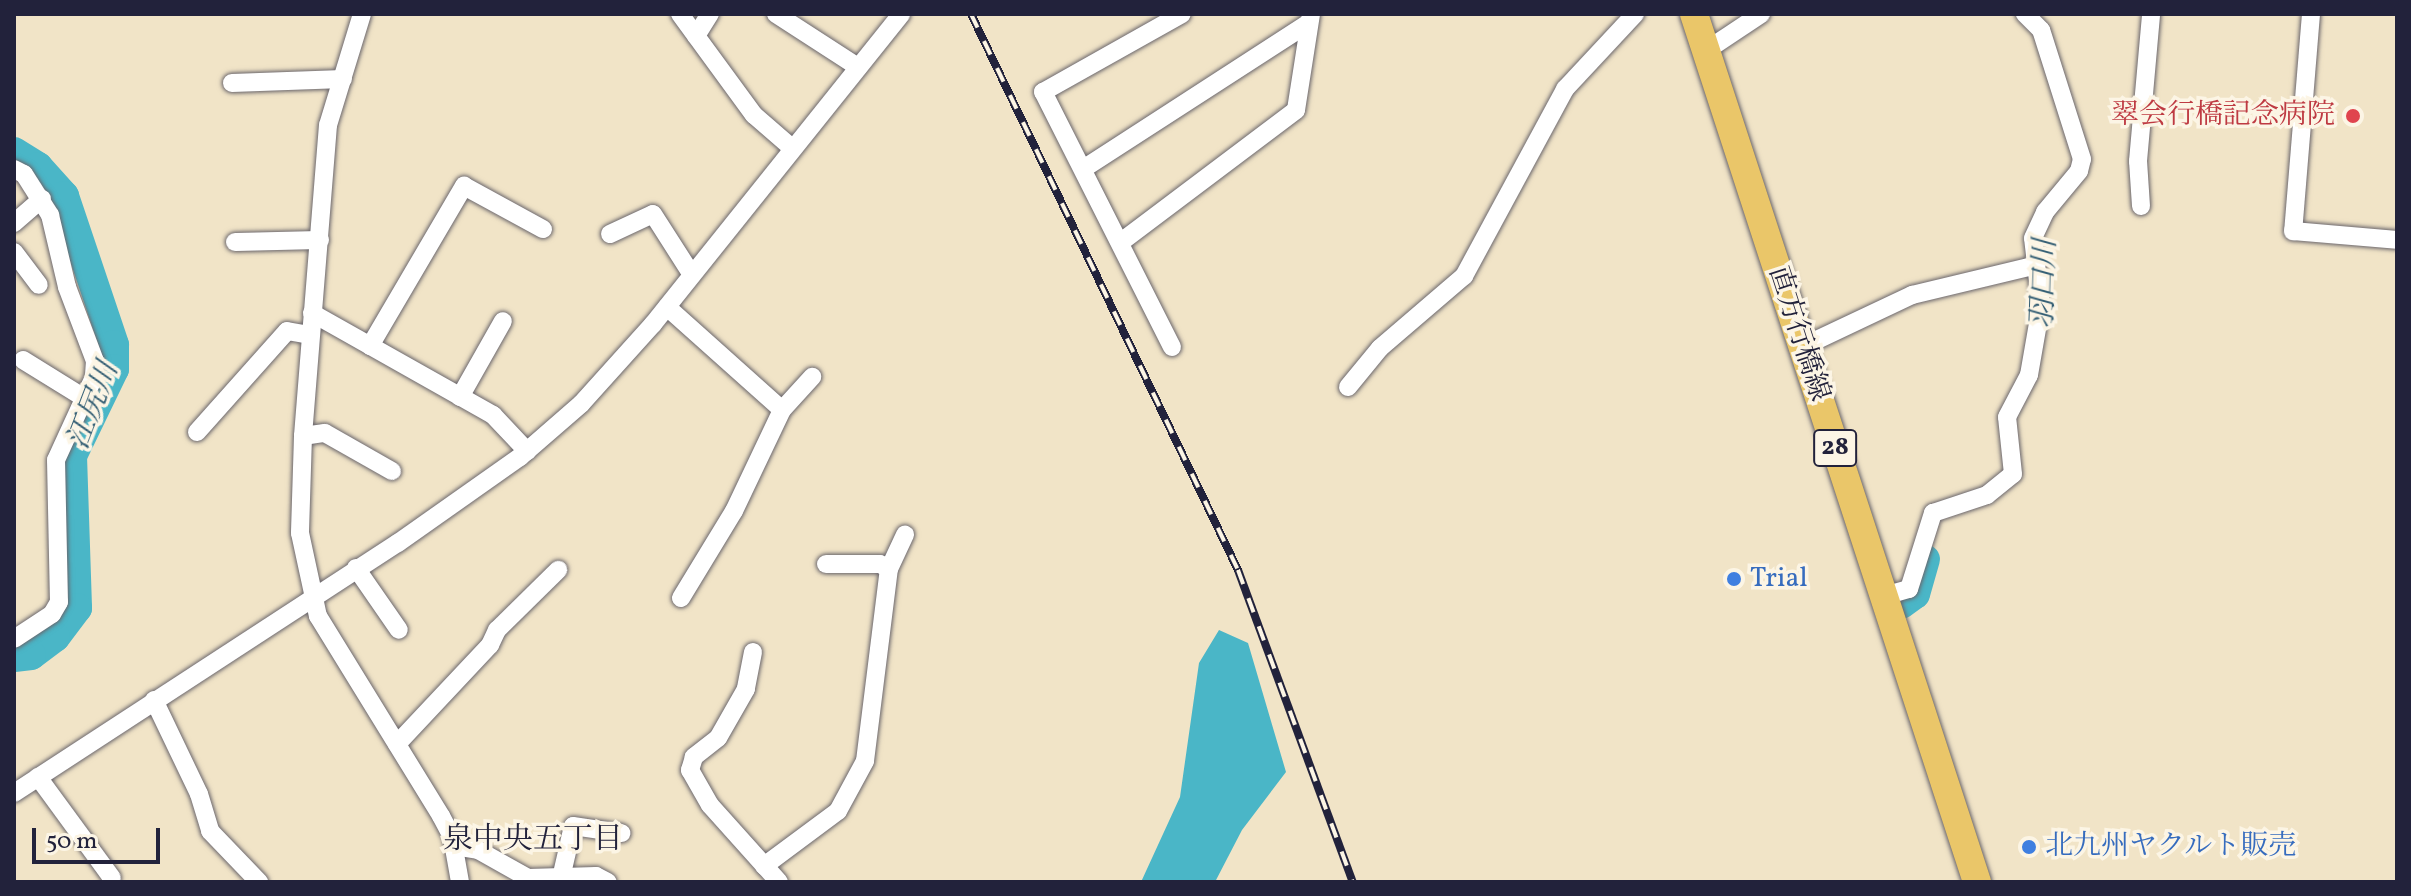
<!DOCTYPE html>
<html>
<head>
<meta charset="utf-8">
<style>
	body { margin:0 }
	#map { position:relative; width:2411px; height:896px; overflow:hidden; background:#f1e4c7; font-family:Vollkorn,"Noto Serif JP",serif }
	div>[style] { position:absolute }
	.water>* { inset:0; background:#4ab6c7 }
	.river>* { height:30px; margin:-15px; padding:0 15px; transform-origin:15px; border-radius:15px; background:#4ab6c7 }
	.roads { filter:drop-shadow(0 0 2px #6a666c) drop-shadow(0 0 2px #6a666c) }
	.street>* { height:18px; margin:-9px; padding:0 9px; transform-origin:9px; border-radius:9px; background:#fff }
	.primary>* { height:28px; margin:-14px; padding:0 14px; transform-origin:14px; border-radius:14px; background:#eac669 }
	.rail>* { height:8px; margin-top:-4px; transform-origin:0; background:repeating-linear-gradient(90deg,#fcf5e5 0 15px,#22223b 0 30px); box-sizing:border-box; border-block:2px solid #22223b }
	.dots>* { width:22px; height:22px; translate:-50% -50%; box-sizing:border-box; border:4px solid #fcf5e5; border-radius:50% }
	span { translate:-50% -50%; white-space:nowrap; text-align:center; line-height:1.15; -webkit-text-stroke:7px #fcf5e5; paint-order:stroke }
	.shield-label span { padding:2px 6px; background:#fcf5e5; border:2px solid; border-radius:6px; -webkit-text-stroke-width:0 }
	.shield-label { font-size:26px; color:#22223b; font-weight:700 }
	.health-label { font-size:28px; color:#be3a42 }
	.right { translate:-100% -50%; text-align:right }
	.street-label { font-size:28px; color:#22223b }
	.shop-label { font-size:28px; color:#366cbe }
	.left { translate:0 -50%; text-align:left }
	.water-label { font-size:30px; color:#325d73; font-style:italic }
	.neighbourhood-label { font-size:30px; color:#22223b }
	.frame { position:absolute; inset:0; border:16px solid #22223b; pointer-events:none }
	.scale { position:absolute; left:32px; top:828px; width:128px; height:36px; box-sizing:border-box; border:4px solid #22223b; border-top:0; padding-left:10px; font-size:24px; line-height:28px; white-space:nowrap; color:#22223b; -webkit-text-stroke:6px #fcf5e5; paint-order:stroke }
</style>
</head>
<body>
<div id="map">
	<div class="water">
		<i style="clip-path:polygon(1219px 630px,1248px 643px,1286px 772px,1242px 830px,1215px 882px,1141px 882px,1180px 797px,1199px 663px)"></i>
	</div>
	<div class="river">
		<i style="left:14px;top:152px;width:28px;rotate:32deg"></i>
		<i style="left:38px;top:167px;width:39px;rotate:48deg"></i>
		<i style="left:64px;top:196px;width:157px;rotate:71.4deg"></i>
		<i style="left:114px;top:345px;width:24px;rotate:90deg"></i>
		<i style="left:114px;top:369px;width:97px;rotate:115.8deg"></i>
		<i style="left:72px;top:456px;width:152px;rotate:88.1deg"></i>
		<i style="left:77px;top:608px;width:36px;rotate:127deg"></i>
		<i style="left:55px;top:637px;width:30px;rotate:143deg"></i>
		<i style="left:31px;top:655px;width:17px;rotate:173deg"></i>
		<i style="left:1901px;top:604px;width:17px;rotate:-36deg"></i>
		<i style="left:1915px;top:594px;width:36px;rotate:-74deg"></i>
	</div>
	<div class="roads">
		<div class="street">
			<i style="left:362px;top:14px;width:116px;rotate:107deg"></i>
			<i style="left:328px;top:125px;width:312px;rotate:94.6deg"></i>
			<i style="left:303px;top:436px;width:97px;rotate:91.8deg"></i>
			<i style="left:300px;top:533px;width:85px;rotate:77.8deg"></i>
			<i style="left:318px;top:616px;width:235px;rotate:58.4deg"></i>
			<i style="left:441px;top:816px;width:24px;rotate:62deg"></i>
			<i style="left:452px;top:837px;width:46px;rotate:79.9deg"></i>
			<i style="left:680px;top:14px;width:125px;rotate:53.8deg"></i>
			<i style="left:754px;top:115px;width:50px;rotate:41deg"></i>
			<i style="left:776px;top:14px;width:98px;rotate:32.9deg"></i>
			<i style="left:2311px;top:14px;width:218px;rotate:94.7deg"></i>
			<i style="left:2293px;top:231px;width:104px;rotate:4.9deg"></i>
			<i style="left:696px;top:36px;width:26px;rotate:-58deg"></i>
			<i style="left:1707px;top:50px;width:65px;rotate:-33.7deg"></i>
			<i style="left:232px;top:83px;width:111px;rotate:-2.1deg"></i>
			<i style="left:14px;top:169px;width:11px;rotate:27deg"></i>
			<i style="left:24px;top:174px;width:49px;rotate:57.6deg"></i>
			<i style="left:50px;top:215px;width:74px;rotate:76.7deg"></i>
			<i style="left:67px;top:287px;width:79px;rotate:69.3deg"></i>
			<i style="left:95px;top:361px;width:16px;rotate:94deg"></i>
			<i style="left:94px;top:377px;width:91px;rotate:114.6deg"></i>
			<i style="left:56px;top:460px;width:142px;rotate:88.8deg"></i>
			<i style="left:59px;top:602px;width:14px;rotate:120deg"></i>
			<i style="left:52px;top:614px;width:45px;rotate:146.7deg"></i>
			<i style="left:1083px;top:169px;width:269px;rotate:-32.9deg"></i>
			<i style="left:2141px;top:206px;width:45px;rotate:-93.8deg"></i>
			<i style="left:2138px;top:161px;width:148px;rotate:-84.9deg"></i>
			<i style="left:14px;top:223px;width:37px;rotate:-41deg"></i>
			<i style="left:610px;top:234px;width:47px;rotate:-24.9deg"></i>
			<i style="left:653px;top:214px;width:72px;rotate:57.4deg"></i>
			<i style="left:235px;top:242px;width:85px;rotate:-1.3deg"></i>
			<i style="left:1121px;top:242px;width:219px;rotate:-37deg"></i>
			<i style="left:1296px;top:110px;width:97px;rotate:-81.1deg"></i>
			<i style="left:14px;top:252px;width:41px;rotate:52.9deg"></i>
			<i style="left:667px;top:307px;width:154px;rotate:41.8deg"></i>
			<i style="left:782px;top:410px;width:45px;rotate:-47.7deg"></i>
			<i style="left:312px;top:313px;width:208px;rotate:29.4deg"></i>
			<i style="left:493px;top:415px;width:50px;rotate:46.6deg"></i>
			<i style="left:370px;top:346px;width:186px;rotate:-59.6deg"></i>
			<i style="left:464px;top:186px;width:90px;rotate:28.6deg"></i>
			<i style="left:1172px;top:347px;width:286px;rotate:-116.8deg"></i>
			<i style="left:1043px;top:92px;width:159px;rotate:-29.3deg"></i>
			<i style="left:1802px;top:347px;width:122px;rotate:-25.3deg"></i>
			<i style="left:1912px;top:295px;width:120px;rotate:-13.5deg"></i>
			<i style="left:23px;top:360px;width:70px;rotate:31.7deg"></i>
			<i style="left:1348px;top:387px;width:50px;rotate:-50.6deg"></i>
			<i style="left:1380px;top:348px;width:111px;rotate:-40.6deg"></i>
			<i style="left:1464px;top:276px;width:213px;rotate:-61.6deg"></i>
			<i style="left:1565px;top:89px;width:103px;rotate:-47deg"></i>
			<i style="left:460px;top:397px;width:87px;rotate:-60.5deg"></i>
			<i style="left:197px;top:432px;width:135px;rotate:-48.3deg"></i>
			<i style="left:287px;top:331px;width:23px;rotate:10deg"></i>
			<i style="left:303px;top:436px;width:22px;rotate:-8deg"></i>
			<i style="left:325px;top:433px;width:77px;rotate:29.6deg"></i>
			<i style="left:826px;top:564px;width:54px"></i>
			<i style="left:880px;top:564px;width:10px;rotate:29deg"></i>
			<i style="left:356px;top:568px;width:75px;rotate:55.3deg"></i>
			<i style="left:1884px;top:596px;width:26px;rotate:-16deg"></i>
			<i style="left:1909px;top:589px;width:80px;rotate:-72.5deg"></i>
			<i style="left:1933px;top:513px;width:57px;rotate:-18.4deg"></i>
			<i style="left:1987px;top:495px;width:33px;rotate:-39deg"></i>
			<i style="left:2013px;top:474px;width:57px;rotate:-96deg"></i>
			<i style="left:2007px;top:417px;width:47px;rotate:-62.4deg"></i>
			<i style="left:2029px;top:375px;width:70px;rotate:-80.1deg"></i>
			<i style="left:2041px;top:306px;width:68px;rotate:-96.7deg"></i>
			<i style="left:2033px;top:238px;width:29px;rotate:-65deg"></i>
			<i style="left:2045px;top:212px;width:53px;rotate:-50.3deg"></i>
			<i style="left:2079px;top:171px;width:12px;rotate:-76deg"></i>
			<i style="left:2082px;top:159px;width:135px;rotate:-107.6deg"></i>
			<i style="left:2041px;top:30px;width:23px;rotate:-135deg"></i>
			<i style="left:681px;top:598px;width:102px;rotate:-58.7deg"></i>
			<i style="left:734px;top:511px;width:112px;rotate:-64.6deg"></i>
			<i style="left:753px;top:652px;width:38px;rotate:101deg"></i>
			<i style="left:746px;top:689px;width:56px;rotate:119.7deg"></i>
			<i style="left:718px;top:738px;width:31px;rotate:142deg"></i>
			<i style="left:694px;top:757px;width:14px;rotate:107deg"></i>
			<i style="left:690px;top:770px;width:40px;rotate:60.3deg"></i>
			<i style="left:710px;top:805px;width:103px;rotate:48.1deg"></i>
			<i style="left:154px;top:700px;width:104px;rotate:64.4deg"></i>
			<i style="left:199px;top:794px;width:39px;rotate:73deg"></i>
			<i style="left:210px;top:831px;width:71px;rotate:46.1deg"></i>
			<i style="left:397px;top:744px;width:136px;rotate:-46.8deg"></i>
			<i style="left:490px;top:645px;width:17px;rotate:-65deg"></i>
			<i style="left:497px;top:630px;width:86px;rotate:-44.5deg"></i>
			<i style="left:38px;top:777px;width:125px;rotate:53.8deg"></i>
			<i style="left:14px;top:793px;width:458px;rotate:-33.1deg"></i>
			<i style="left:398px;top:543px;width:149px;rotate:-35.2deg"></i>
			<i style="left:520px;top:457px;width:81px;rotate:-41deg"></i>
			<i style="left:581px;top:404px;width:108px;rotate:-48deg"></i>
			<i style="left:653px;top:324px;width:397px;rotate:-51.3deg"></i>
			<i style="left:454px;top:846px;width:24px;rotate:9deg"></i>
			<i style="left:478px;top:850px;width:57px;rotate:29.2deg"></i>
			<i style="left:528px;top:878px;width:68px;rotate:-1.7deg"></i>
			<i style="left:596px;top:876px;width:13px;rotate:27deg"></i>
			<i style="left:764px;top:866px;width:92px;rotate:-36.6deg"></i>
			<i style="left:838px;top:811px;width:57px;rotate:-61.6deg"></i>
			<i style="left:865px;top:761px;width:193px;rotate:-82.9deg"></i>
			<i style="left:889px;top:569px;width:38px;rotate:-65deg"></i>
			<i style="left:561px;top:878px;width:53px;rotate:-77deg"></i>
			<i style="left:573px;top:826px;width:49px;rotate:8.3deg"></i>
		</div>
		<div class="primary">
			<i style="left:1694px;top:14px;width:913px;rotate:71.94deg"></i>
		</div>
	</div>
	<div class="rail">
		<i style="left:971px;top:14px;width:617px;rotate:64.35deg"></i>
		<i style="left:1238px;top:570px;width:333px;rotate:69.8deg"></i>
	</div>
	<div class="dots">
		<i style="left:2353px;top:116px;background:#e0444e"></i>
		<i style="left:1734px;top:579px;background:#3f7fe0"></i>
		<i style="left:2029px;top:847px;background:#3f7fe0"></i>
	</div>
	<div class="shield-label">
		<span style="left:1835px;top:448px">28</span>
	</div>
	<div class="health-label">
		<span class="right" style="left:2335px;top:116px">翠会行橋記念病院</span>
	</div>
	<div class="street-label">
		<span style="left:1798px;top:334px;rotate:72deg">直方行橋線</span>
	</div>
	<div class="shop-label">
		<span class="left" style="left:1750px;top:579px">Trial</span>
		<span class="left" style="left:2045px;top:847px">北九州ヤクルト販売</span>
	</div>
	<div class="water-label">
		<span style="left:2045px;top:284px;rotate:-88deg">羽口川</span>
		<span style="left:94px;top:406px;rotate:-69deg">江尻川</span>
	</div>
	<div class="neighbourhood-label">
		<span style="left:533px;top:840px">泉中央五丁目</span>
	</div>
	<div class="frame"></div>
	<div class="scale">50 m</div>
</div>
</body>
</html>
